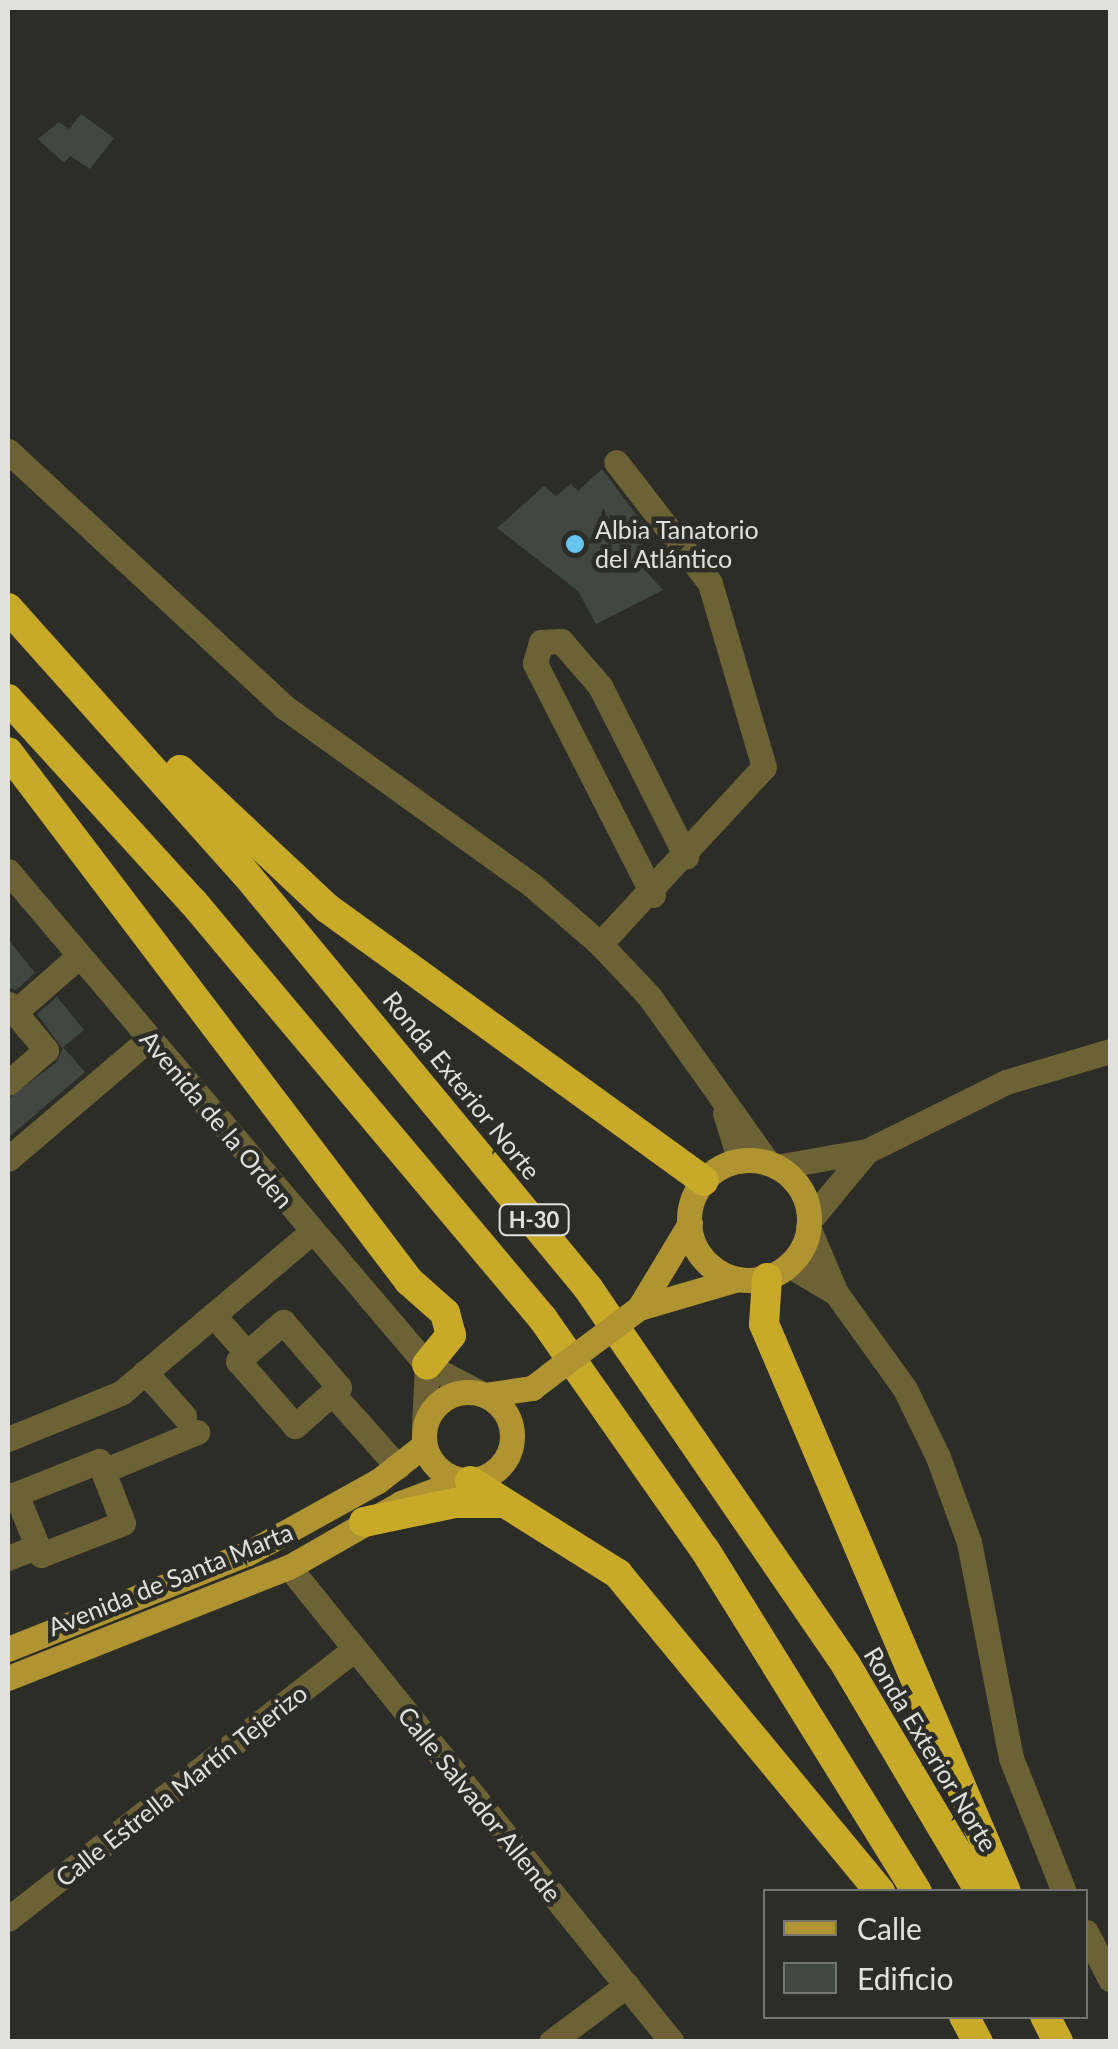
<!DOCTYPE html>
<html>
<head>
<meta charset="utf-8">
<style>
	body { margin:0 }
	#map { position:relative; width:1118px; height:2049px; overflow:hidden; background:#2b2d26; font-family:Lato,sans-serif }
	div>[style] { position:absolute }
	.building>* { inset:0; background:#424741 }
	.minor>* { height:25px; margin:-12.5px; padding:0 12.5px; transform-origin:12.5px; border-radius:12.5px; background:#6d6136 }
	.major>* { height:25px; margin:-12.5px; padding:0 12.5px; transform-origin:12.5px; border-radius:12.5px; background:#af9431 }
	.major>.ring { margin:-12.5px; padding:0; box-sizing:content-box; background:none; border:25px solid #af9431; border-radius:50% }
	.highway>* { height:30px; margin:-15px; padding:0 15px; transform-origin:15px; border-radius:15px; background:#c9a928 }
	.major-bridge>* { height:25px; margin:-12.5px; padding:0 12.5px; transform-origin:12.5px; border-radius:12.5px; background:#af9431 }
	.dots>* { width:28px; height:28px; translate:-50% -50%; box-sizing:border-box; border:5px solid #2b2d26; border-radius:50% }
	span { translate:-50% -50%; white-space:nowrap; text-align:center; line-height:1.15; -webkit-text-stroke:9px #2b2d26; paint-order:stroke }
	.shield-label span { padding:2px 8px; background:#2b2d26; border:2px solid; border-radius:8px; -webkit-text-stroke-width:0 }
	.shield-label { font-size:22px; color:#e0e1dc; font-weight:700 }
	.poi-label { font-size:25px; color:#e0e1dc }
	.left { translate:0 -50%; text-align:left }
	.street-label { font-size:25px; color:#e0e1dc }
	.frame { position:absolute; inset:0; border:10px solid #e0e1dc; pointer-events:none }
	.legend { position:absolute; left:763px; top:1889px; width:325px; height:130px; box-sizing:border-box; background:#2b2d26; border:2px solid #73756f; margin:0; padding:12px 18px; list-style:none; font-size:30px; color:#e0e1dc }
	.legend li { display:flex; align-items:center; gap:20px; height:50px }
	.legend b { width:50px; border:2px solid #73756f }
</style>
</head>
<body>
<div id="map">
	<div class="building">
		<i style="clip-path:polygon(81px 114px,114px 138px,90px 169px,70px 156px,64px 163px,38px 139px,59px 122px,69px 129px)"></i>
		<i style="clip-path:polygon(602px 469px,647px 529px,634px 558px,663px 590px,596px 624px,578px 591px,497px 528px,544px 486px,556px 496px,571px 484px,578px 491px)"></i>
		<i style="clip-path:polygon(8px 939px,35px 973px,16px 990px,8px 988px)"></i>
		<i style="clip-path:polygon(57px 997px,84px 1030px,62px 1048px,37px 1014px)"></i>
		<i style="clip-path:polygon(63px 1047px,85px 1072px,8px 1138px,8px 1099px,57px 1062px)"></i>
	</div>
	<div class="minor">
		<i style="left:8px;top:451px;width:375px;rotate:42.8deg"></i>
		<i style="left:283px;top:706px;width:307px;rotate:35.7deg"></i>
		<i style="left:532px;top:885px;width:90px;rotate:40.9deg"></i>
		<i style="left:600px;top:944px;width:71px;rotate:46.7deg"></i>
		<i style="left:649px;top:996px;width:206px;rotate:54.5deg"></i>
		<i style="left:8px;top:871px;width:648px;rotate:49.7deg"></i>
		<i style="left:427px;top:1365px;width:58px;rotate:27.9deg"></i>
		<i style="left:653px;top:895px;width:260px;rotate:-117deg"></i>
		<i style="left:535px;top:663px;width:22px;rotate:-74deg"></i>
		<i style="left:541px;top:642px;width:20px;rotate:-3deg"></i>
		<i style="left:561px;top:641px;width:60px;rotate:49.1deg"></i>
		<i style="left:600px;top:686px;width:191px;rotate:63.2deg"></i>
		<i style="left:600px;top:944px;width:241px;rotate:-47.2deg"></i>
		<i style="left:764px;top:767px;width:192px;rotate:-106.4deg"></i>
		<i style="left:710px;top:583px;width:153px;rotate:-127.8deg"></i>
		<i style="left:8px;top:1004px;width:60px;rotate:50.4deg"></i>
		<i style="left:46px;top:1050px;width:50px;rotate:139deg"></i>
		<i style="left:15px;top:1012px;width:85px;rotate:-41.2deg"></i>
		<i style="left:725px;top:1113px;width:50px;rotate:72.6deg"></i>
		<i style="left:8px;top:1159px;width:185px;rotate:-40.4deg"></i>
		<i style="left:776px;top:1167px;width:92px;rotate:-10deg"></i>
		<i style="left:867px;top:1151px;width:155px;rotate:-26.4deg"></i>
		<i style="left:1006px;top:1082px;width:109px;rotate:-16.6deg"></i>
		<i style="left:809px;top:1221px;width:91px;rotate:-50.4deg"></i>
		<i style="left:808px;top:1227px;width:72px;rotate:67deg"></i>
		<i style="left:836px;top:1293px;width:118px;rotate:54.3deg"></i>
		<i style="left:905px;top:1389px;width:76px;rotate:64.1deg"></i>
		<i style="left:938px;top:1457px;width:90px;rotate:70deg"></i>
		<i style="left:969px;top:1542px;width:220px;rotate:79deg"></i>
		<i style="left:1011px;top:1758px;width:144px;rotate:68.4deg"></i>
		<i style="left:789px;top:1265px;width:55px;rotate:30.8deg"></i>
		<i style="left:213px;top:1315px;width:51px;rotate:48.2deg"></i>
		<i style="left:283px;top:1322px;width:86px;rotate:49.3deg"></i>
		<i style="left:339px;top:1387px;width:59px;rotate:138.4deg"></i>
		<i style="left:295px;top:1426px;width:86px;rotate:-131.2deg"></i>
		<i style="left:238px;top:1361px;width:60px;rotate:-40.9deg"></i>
		<i style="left:145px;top:1372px;width:59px;rotate:48.4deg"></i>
		<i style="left:332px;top:1393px;width:99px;rotate:48.3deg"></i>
		<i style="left:424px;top:1426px;width:61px;rotate:-87.2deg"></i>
		<i style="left:8px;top:1439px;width:122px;rotate:-22.2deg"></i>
		<i style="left:121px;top:1393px;width:251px;rotate:-40.2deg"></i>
		<i style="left:99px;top:1461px;width:66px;rotate:68.8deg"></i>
		<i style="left:123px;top:1523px;width:88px;rotate:158.7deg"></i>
		<i style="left:41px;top:1555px;width:66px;rotate:-112.3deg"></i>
		<i style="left:16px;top:1494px;width:89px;rotate:-21.7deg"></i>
		<i style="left:103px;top:1471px;width:102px;rotate:-22.5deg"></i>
		<i style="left:8px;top:1558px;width:31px;rotate:-22deg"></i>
		<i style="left:289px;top:1567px;width:610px;rotate:51.12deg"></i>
		<i style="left:8px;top:1919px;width:438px;rotate:-37.9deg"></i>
		<i style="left:1086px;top:1932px;width:53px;rotate:62.9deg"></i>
		<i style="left:551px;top:2042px;width:95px;rotate:-36.9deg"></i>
	</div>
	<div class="major">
		<i class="ring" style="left:689px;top:1160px;width:95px;height:95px"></i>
		<i style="left:639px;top:1308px;width:103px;rotate:-16.3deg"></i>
		<i style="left:639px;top:1308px;width:99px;rotate:-59deg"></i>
		<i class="ring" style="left:424px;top:1392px;width:63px;height:63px"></i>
		<i style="left:484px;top:1395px;width:49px;rotate:-8.3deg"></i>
		<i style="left:532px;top:1388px;width:21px;rotate:-37deg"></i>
		<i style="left:8px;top:1649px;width:258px;rotate:-21.8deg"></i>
		<i style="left:248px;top:1553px;width:149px;rotate:-29deg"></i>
		<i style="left:378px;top:1481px;width:58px;rotate:-38deg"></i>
		<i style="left:8px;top:1678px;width:302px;rotate:-21.6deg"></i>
		<i style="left:289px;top:1567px;width:129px;rotate:-29.7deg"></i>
		<i style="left:401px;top:1503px;width:64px;rotate:-21deg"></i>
	</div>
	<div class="highway">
		<i style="left:8px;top:608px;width:357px;rotate:48.2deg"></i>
		<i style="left:246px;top:874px;width:537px;rotate:50.44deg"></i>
		<i style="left:588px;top:1288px;width:457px;rotate:55.6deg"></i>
		<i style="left:846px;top:1665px;width:264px;rotate:59.4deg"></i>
		<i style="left:8px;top:699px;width:275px;rotate:47.7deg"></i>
		<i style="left:193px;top:902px;width:544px;rotate:49.99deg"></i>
		<i style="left:543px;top:1319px;width:282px;rotate:55deg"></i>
		<i style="left:705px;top:1550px;width:402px;rotate:58.2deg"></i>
		<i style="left:8px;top:752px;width:664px;rotate:52.84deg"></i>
		<i style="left:409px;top:1281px;width:48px;rotate:41.6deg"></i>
		<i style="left:445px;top:1313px;width:23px;rotate:75deg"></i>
		<i style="left:451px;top:1335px;width:38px;rotate:129deg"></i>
		<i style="left:180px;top:770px;width:202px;rotate:43.2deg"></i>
		<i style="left:327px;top:908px;width:465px;rotate:35.9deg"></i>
		<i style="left:767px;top:1278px;width:46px;rotate:93.7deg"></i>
		<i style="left:764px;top:1324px;width:617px;rotate:66.92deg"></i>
		<i style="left:470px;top:1481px;width:175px;rotate:32.1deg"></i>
		<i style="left:618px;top:1574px;width:412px;rotate:50.5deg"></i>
		<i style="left:364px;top:1522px;width:93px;rotate:-11.8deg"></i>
		<i style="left:455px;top:1503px;width:49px"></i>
		<i style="left:964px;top:2016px;width:30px;rotate:62deg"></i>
		<i style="left:1045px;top:2016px;width:29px;rotate:63deg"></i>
	</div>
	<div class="major-bridge">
		<i style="left:549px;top:1375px;width:112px;rotate:-36.7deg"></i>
	</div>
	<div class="dots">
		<i style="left:575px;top:544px;background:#68c4f0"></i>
	</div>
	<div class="shield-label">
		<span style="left:534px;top:1220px">H-30</span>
	</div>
	<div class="poi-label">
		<span class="left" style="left:595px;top:544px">Albia Tanatorio<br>del Atlántico</span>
	</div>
	<div class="street-label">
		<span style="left:462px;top:1085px;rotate:51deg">Ronda Exterior Norte</span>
		<span style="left:217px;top:1119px;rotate:50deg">Avenida de la Orden</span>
		<span style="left:170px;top:1579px;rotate:-22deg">Avenida de Santa Marta</span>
		<span style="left:931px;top:1749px;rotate:59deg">Ronda Exterior Norte</span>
		<span style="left:181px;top:1785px;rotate:-38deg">Calle Estrella Martín Tejerizo</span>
		<span style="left:480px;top:1804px;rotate:51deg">Calle Salvador Allende</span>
	</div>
	<div class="frame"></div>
	<ul class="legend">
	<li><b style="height:12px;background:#af9431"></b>Calle</li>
	<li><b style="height:28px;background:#424741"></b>Edificio</li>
	</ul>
</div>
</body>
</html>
